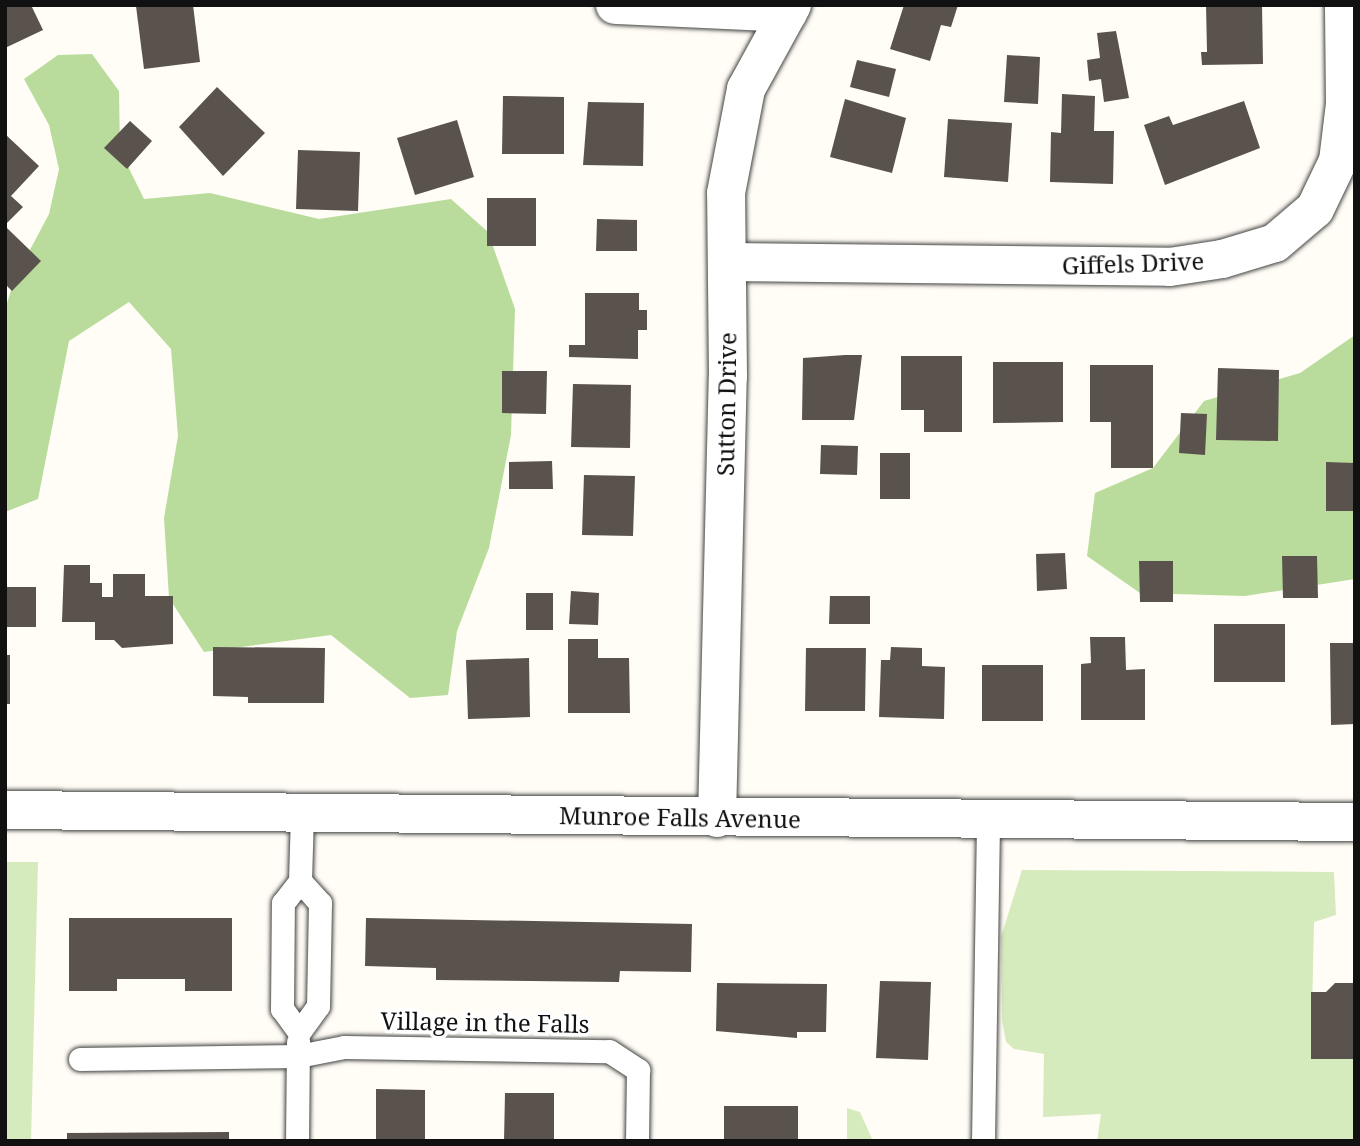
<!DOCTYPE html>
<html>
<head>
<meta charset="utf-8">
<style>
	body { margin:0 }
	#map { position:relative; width:1360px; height:1146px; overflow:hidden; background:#fffdf5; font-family:"Noto Serif",serif }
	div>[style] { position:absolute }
	.green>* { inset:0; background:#d5ebbd }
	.forest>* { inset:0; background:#b9dc9c }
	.building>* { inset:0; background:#5a524d }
	.roads { filter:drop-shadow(0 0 2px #444) drop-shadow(0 0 2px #444) }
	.service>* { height:23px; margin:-11.5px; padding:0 11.5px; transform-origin:11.5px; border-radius:11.5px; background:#fff }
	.minor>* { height:38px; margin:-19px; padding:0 19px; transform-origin:19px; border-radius:19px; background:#fff }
	.tertiary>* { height:38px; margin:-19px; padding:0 19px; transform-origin:19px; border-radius:19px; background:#fff }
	span { translate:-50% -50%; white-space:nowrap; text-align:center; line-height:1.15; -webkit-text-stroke:7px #fff; paint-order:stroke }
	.street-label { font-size:24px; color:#111 }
	.frame { position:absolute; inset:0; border:7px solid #111; pointer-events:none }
</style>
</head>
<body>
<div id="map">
	<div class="green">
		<i style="clip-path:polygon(5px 862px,38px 862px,31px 1141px,5px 1141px)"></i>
		<i style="clip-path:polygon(1022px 870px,1334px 872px,1336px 915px,1314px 922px,1311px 1059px,1355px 1059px,1355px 1141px,1097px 1141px,1101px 1114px,1043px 1117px,1044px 1054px,1014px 1049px,1006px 1042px,1002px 1020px,1001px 937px)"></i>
		<i style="clip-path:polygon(847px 1108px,860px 1112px,873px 1141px,847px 1141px)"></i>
	</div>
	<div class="forest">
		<i style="clip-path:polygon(92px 54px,119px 91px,120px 150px,144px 199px,210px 193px,319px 219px,451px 199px,488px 232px,515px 309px,511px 435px,489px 548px,457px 631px,448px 695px,410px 698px,331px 635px,204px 652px,169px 598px,164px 518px,178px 436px,171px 349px,129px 302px,69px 341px,38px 499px,5px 512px,5px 309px,15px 278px,49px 214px,59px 169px,49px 125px,24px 79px,58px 55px)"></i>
		<i style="clip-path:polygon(1355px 335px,1355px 579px,1245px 596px,1140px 593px,1087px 556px,1095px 493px,1153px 468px,1204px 401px,1300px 373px)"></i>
	</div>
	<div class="building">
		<i style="clip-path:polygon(5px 5px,31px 5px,43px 30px,5px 48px)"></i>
		<i style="clip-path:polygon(193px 5px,200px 62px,144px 69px,136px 6px)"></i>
		<i style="clip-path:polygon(904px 5px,958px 5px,951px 27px,941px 25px,930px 61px,890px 49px)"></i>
		<i style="clip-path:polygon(1206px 5px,1262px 5px,1263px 64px,1202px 65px,1201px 52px,1207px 52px)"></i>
		<i style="clip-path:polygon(1116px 31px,1129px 98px,1104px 102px,1101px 79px,1089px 81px,1087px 60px,1100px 58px,1097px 33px)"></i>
		<i style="clip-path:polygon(1007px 55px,1040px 57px,1038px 104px,1004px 102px)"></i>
		<i style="clip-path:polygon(857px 60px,896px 69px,889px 97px,850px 87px)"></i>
		<i style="clip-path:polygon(217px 87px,265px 133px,223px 176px,179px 127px)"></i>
		<i style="clip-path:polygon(1062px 94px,1095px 96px,1094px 131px,1114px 131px,1113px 184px,1050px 182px,1051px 132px,1061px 133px)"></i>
		<i style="clip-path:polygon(503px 96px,564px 97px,564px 154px,502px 154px)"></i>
		<i style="clip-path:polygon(845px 99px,906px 118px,892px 173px,830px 157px)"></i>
		<i style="clip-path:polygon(1244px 101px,1260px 148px,1165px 185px,1144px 125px,1169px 116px,1173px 125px)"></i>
		<i style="clip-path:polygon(588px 102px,644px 103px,643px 166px,583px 165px)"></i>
		<i style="clip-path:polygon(948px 119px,1012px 123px,1008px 182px,944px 177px)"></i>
		<i style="clip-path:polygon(457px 120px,474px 177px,415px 195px,397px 138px)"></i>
		<i style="clip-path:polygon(130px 121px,152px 141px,127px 169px,104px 148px)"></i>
		<i style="clip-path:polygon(5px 134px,39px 166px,11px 196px,23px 207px,5px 225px)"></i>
		<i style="clip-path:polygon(298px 150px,360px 152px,358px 211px,296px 209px)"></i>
		<i style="clip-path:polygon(487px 198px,536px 198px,536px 246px,487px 246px)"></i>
		<i style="clip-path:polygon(597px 219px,637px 220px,637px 251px,596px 251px)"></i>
		<i style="clip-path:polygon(7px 228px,41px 261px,12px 291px,5px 284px)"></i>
		<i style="clip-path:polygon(585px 293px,639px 293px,639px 310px,647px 310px,647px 330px,638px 330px,638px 359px,569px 357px,569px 345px,585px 345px)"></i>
		<i style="clip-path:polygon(845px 355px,862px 355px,854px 420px,802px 420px,803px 358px)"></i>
		<i style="clip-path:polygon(901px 356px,962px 356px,962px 432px,924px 432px,924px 410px,901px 410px)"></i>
		<i style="clip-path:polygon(993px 362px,1063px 362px,1063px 422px,993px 423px)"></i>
		<i style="clip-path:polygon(1090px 365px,1153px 365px,1153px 468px,1111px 468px,1111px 422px,1090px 422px)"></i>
		<i style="clip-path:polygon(1218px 368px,1279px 370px,1278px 441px,1216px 440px)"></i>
		<i style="clip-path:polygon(502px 371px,547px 371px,546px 414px,502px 413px)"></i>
		<i style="clip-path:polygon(573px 384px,631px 385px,630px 448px,571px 447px)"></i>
		<i style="clip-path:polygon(1181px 413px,1207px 414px,1205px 455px,1179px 453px)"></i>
		<i style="clip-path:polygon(821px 445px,858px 446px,857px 475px,820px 474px)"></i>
		<i style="clip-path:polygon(880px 453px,910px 453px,910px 499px,880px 499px)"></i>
		<i style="clip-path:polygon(552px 461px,553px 489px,509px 489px,509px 462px)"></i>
		<i style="clip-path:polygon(1326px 462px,1355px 463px,1355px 511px,1326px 511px)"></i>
		<i style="clip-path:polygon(584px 475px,635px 476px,633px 536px,582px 535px)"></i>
		<i style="clip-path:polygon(1065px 553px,1067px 589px,1037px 591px,1036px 554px)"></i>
		<i style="clip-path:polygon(1282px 556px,1317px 556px,1318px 598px,1283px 598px)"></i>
		<i style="clip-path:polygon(1139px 561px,1173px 561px,1173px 602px,1140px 602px)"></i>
		<i style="clip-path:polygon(64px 565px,90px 565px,90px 583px,102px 583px,102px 597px,113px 597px,113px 574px,145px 574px,145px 596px,173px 596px,173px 644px,122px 648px,114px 640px,95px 640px,95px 622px,62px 622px)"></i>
		<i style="clip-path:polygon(5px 587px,36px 587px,36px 627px,5px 627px)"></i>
		<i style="clip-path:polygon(571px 591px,599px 593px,598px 625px,569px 624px)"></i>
		<i style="clip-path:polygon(526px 593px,553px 593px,553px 630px,526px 630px)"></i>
		<i style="clip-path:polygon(830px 596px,870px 596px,870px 624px,829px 624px)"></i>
		<i style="clip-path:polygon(1214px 624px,1285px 624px,1285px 682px,1214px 682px)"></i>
		<i style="clip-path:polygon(1090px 637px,1125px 637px,1126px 670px,1145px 669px,1145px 720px,1081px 720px,1081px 664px,1091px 663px)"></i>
		<i style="clip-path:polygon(568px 639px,598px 639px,598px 658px,629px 658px,630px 713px,568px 713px)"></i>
		<i style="clip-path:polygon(1330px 643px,1355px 643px,1355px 724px,1331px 725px)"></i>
		<i style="clip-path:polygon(213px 647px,325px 648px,324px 703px,248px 703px,248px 697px,213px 696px)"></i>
		<i style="clip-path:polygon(891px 647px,922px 648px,922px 666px,945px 667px,944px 719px,879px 717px,881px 660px,890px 660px)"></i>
		<i style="clip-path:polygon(806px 648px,866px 648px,865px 711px,805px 711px)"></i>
		<i style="clip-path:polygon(5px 655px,10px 655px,10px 704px,5px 704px)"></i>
		<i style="clip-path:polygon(529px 658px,530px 717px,468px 719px,466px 660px)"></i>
		<i style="clip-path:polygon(982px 665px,1043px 665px,1043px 721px,982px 721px)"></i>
		<i style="clip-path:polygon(69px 918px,232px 918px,232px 991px,185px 991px,185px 979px,117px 979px,117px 991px,69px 991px)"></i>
		<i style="clip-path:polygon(366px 918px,692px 924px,691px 972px,620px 971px,619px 982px,436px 980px,436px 968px,365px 966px)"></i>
		<i style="clip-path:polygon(880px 981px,931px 982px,928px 1060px,876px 1058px)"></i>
		<i style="clip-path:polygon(717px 983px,827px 984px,826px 1032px,797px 1032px,797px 1038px,716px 1031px)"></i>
		<i style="clip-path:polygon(1335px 983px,1355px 983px,1355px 1059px,1311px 1059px,1311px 992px,1326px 992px)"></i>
		<i style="clip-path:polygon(376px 1089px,425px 1090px,425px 1141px,376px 1141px)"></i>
		<i style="clip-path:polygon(505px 1093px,554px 1093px,554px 1141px,504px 1141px)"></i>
		<i style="clip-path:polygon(724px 1106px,798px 1106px,798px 1141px,724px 1141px)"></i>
		<i style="clip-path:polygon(229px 1132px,229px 1141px,67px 1141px,67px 1133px)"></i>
	</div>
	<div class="roads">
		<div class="service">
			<i style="left:300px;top:881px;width:30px;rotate:48deg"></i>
			<i style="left:320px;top:903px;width:103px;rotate:91.1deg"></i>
			<i style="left:318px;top:1006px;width:32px;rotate:126deg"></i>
			<i style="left:299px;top:1032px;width:29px;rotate:-126deg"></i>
			<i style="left:282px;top:1009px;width:106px;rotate:-89.5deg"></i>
			<i style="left:283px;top:903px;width:28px;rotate:-52deg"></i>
			<i style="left:300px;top:881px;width:68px;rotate:-88.3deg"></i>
			<i style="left:80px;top:1059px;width:218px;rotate:-0.8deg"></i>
			<i style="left:298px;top:1056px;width:47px;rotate:-11.1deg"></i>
			<i style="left:344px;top:1047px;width:265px;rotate:0.9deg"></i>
			<i style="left:609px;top:1051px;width:35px;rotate:33deg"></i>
			<i style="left:638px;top:1070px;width:71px;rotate:90.8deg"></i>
			<i style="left:297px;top:1141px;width:99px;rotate:-89.4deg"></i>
			<i style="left:983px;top:1141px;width:320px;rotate:-89.1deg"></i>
		</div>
		<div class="minor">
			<i style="left:615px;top:5px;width:173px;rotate:2.6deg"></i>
			<i style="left:727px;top:262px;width:443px;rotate:0.6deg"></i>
			<i style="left:1170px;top:267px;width:53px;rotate:-8.7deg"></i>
			<i style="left:1222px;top:259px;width:55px;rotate:-16.8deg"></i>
			<i style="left:1275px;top:243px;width:52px;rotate:-40.4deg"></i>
			<i style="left:1315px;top:209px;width:53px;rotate:-64.4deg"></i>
			<i style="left:1338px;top:161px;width:57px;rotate:-83deg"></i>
			<i style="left:1345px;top:104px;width:99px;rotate:-90.6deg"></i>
			<i style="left:717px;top:818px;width:441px;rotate:-88.6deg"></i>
			<i style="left:728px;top:377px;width:184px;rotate:-90.6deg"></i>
			<i style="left:726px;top:193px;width:106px;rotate:-79.1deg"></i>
			<i style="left:746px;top:89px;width:96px;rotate:-61.3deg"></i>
		</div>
		<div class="tertiary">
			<i style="left:5px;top:810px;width:1350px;rotate:0.51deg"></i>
		</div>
	</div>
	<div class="street-label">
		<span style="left:1133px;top:263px;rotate:-2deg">Giffels Drive</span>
		<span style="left:726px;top:404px;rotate:-89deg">Sutton Drive</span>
		<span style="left:680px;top:817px;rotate:1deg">Munroe Falls Avenue</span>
		<span style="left:485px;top:1022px;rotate:1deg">Village in the Falls</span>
	</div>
	<div class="frame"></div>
</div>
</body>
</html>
